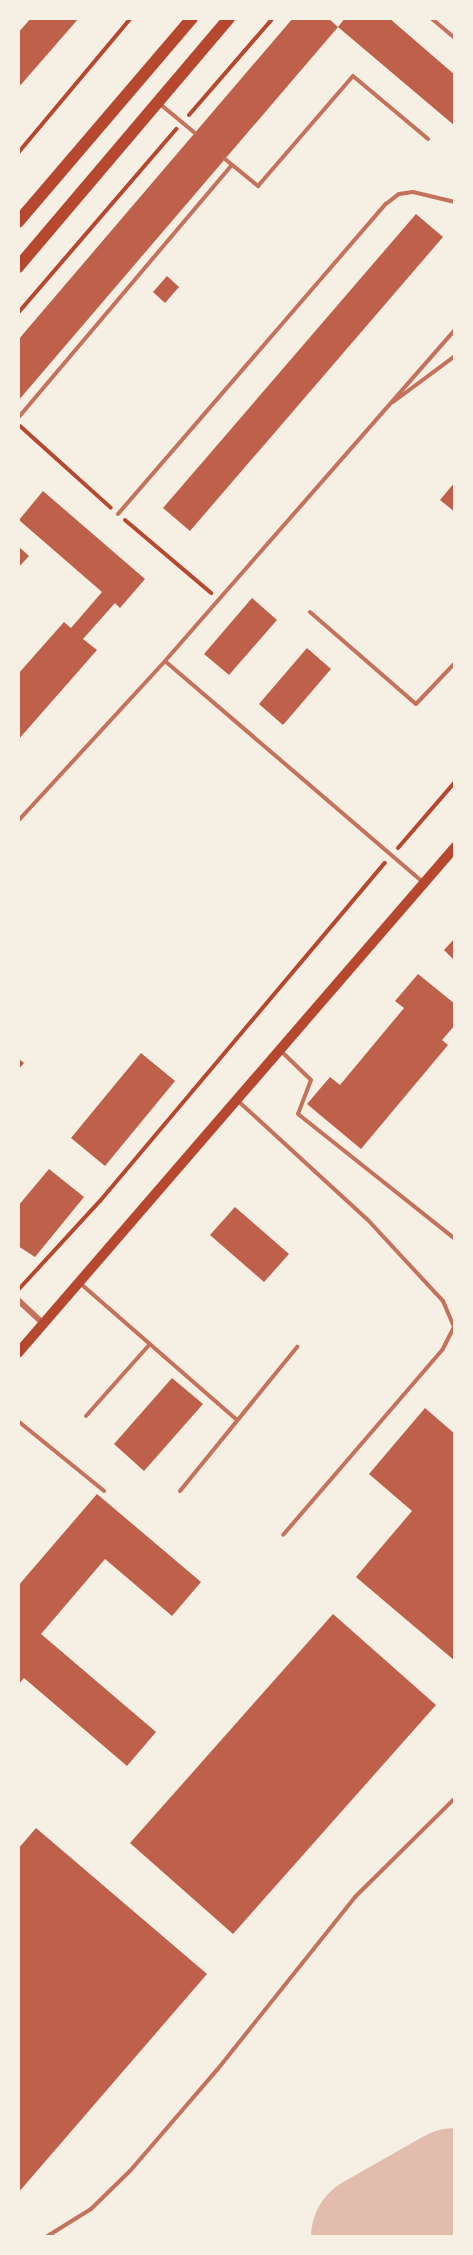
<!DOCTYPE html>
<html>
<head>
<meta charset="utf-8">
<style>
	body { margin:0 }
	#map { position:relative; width:473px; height:2255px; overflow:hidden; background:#f6efe4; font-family:"Work Sans",sans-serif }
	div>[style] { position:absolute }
	.runway>* { height:126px; margin:-63px; padding:0 63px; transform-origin:63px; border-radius:63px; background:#e2bdae }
	.building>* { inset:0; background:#bf614a }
	.path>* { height:4px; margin:-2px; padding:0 2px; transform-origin:2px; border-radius:2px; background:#b5482f }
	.service>* { height:4px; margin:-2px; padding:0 2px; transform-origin:2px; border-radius:2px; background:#c5725c }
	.minor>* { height:6px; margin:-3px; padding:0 3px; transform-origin:3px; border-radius:3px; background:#c5725c }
	.secondary>* { height:10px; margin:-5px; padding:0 5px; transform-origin:5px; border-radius:5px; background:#b5482f }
	.primary>* { height:12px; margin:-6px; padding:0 6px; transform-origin:6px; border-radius:6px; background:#b5482f }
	span { translate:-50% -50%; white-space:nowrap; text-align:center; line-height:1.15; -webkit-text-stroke:5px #f6efe4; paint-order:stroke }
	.frame { position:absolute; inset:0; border:20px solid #f6efe4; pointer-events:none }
</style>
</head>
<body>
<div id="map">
	<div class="runway">
		<i style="left:374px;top:2237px;width:93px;rotate:-29.6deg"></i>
	</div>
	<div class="building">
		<i style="clip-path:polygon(31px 18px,79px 18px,18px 88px,18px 33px)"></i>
		<i style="clip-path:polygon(293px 18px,328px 18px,338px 27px,345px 18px,389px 18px,455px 75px,455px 126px,338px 27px,18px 401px,18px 340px)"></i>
		<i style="clip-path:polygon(416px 214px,443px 237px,190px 531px,163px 508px)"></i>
		<i style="clip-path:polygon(167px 276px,179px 287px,165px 303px,153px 292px)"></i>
		<i style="clip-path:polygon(455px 482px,455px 512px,440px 500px)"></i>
		<i style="clip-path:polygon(43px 491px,145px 579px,120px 608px,115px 603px,83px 639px,97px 650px,18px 740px,18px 674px,64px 622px,71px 628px,102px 592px,19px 520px)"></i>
		<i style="clip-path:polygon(18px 546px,29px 556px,18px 568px)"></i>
		<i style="clip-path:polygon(252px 598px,277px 620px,229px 675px,204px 654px)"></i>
		<i style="clip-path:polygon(307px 648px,331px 669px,283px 725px,259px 704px)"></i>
		<i style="clip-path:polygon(455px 938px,455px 961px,444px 950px)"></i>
		<i style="clip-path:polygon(418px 974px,455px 1004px,455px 1025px,442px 1040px,448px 1045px,361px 1149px,307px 1104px,330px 1077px,340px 1085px,404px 1008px,395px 1001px)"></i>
		<i style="clip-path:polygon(141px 1053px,175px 1081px,105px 1166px,71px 1138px)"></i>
		<i style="clip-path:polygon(18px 1058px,24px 1063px,18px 1070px)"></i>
		<i style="clip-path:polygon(49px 1169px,84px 1197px,35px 1257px,18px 1246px,18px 1206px)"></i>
		<i style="clip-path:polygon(235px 1207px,289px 1254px,264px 1282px,210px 1235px)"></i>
		<i style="clip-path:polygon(172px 1378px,203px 1404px,144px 1471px,114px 1444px)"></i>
		<i style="clip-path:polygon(425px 1408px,455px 1434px,455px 1661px,356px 1577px,412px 1511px,369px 1474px)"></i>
		<i style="clip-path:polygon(97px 1494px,201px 1582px,172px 1616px,105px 1559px,41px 1634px,156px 1732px,127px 1766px,24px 1678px,18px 1685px,18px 1586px)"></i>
		<i style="clip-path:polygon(333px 1614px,436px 1705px,233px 1934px,130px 1843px)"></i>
		<i style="clip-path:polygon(36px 1828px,207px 1974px,18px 2193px,18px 1849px)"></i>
	</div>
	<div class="path">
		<i style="left:189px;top:115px;width:128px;rotate:-49.1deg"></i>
		<i style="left:18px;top:153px;width:176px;rotate:-50.1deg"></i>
		<i style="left:18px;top:313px;width:243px;rotate:-49.3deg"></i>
		<i style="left:20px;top:426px;width:122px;rotate:42deg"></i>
		<i style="left:125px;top:520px;width:113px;rotate:40.3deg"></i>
		<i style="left:398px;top:848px;width:87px;rotate:-49.2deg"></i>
		<i style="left:19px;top:1289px;width:120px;rotate:-47.4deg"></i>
		<i style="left:100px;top:1201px;width:442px;rotate:-49.9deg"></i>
	</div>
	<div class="service">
		<i style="left:431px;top:18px;width:31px;rotate:40deg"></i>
		<i style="left:160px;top:104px;width:45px;rotate:39.6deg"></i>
		<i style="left:225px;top:159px;width:43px;rotate:39.3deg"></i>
		<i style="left:258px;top:186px;width:145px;rotate:-49.2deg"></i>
		<i style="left:353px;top:76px;width:98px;rotate:40deg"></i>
		<i style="left:393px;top:402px;width:77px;rotate:-36.6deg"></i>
		<i style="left:18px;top:418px;width:331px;rotate:-49.8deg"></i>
		<i style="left:118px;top:514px;width:410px;rotate:-49.2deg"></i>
		<i style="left:386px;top:204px;width:16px;rotate:-38deg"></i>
		<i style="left:399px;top:194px;width:14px;rotate:-8deg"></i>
		<i style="left:413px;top:192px;width:43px;rotate:13.4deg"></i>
		<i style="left:310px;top:612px;width:140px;rotate:41deg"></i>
		<i style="left:416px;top:704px;width:57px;rotate:-46.4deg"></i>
		<i style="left:165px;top:661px;width:341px;rotate:40.6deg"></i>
		<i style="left:18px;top:821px;width:217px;rotate:-47.4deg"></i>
		<i style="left:165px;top:661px;width:440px;rotate:-48.8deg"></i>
		<i style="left:282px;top:1052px;width:40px;rotate:44deg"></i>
		<i style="left:311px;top:1080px;width:36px;rotate:111deg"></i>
		<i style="left:298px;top:1114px;width:201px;rotate:38.5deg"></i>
		<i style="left:237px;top:1100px;width:176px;rotate:42.5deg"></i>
		<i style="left:367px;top:1219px;width:112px;rotate:47.2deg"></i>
		<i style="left:443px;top:1301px;width:28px;rotate:67deg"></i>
		<i style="left:454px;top:1327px;width:25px;rotate:117deg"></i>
		<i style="left:443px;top:1349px;width:245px;rotate:130.7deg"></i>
		<i style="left:81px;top:1284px;width:207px;rotate:41.1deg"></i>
		<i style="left:86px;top:1416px;width:96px;rotate:-48.4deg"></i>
		<i style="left:18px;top:1421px;width:111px;rotate:39.1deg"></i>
		<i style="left:180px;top:1491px;width:186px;rotate:-50.9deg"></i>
		<i style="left:46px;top:2237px;width:53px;rotate:-31.9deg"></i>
		<i style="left:91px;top:2209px;width:54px;rotate:-44.3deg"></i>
		<i style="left:130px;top:2171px;width:133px;rotate:-49.3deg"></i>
		<i style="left:217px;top:2070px;width:221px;rotate:-51.4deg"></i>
		<i style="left:355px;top:1897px;width:141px;rotate:-44.7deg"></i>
	</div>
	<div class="minor">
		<i style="left:18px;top:1300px;width:35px;rotate:43deg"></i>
	</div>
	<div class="secondary">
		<i style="left:18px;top:1353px;width:669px;rotate:-49.18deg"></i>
	</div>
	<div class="primary">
		<i style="left:18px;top:222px;width:268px;rotate:-49.5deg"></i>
		<i style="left:18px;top:267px;width:326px;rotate:-49.7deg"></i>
	</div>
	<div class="frame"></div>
</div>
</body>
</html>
